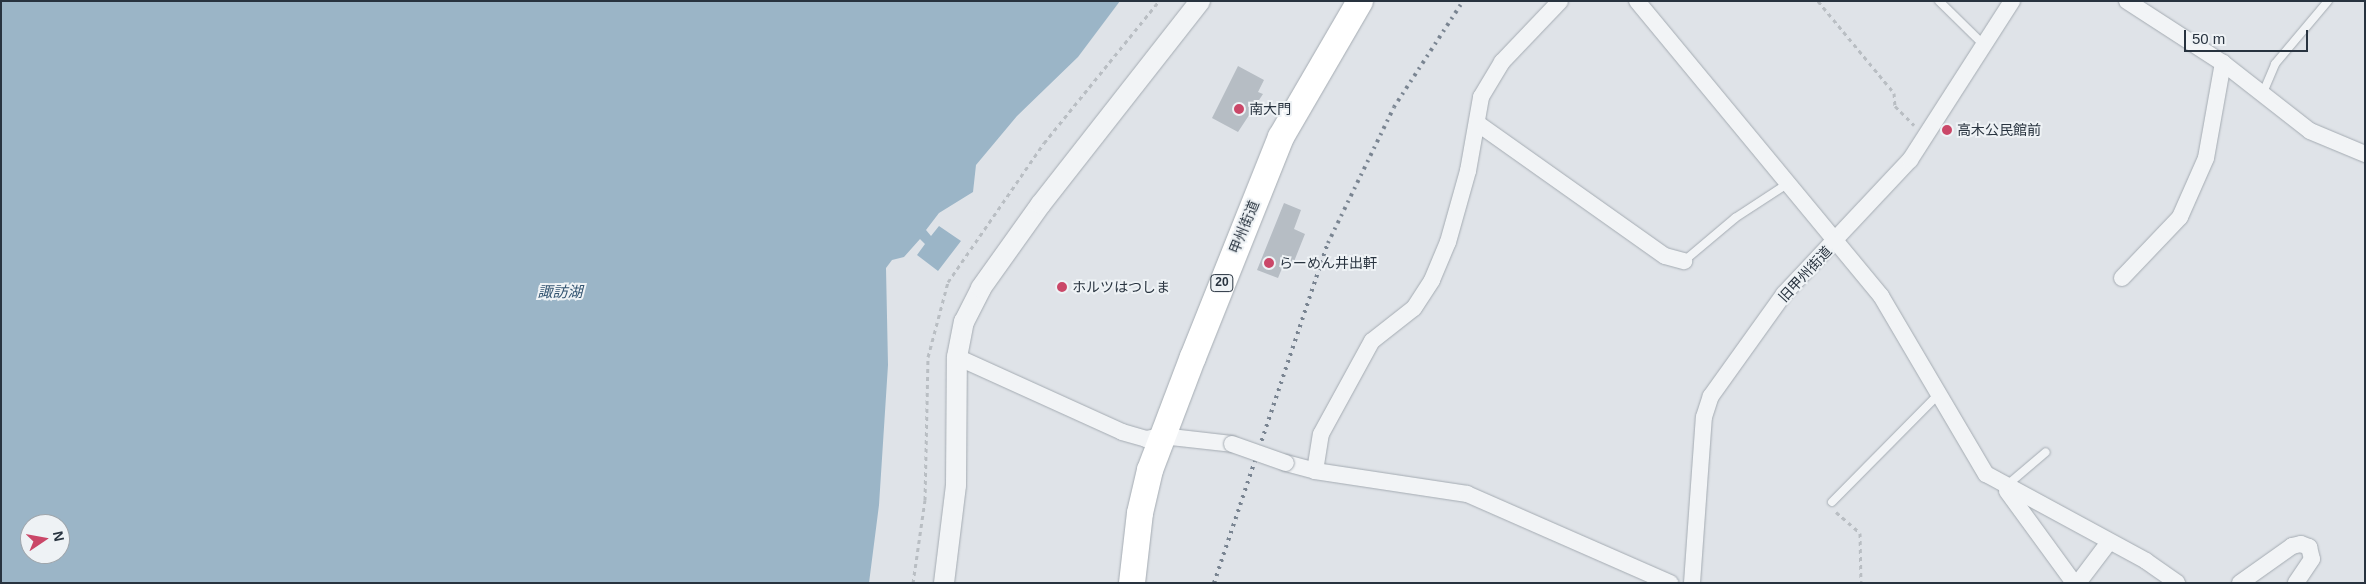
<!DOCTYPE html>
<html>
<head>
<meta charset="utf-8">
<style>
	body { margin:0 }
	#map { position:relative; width:2366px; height:584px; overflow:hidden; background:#dfe3e8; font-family:Helvetica,"Noto Sans JP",sans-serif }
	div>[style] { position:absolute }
	.water>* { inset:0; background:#9bb5c7 }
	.building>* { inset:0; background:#b6bdc4 }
	.path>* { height:3px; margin-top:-1.5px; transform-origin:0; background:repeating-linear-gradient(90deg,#b9bec3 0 4px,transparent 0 8px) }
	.roads { filter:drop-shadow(0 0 1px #a4abb2) drop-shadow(0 0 1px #a4abb2) }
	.service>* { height:8px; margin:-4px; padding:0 4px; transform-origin:4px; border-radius:4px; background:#f2f4f6 }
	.minor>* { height:16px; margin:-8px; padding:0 8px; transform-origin:8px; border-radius:8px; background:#f2f4f6 }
	.tertiary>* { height:20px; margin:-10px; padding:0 10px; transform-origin:10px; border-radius:10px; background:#f2f4f6 }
	.trunk>* { height:26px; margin:-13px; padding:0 13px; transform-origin:13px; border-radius:13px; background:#fff }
	.rail>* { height:4px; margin-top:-2px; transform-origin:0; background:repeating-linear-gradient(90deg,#798491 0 2.5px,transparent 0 7.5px) }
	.bridges { filter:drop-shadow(0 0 1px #a4abb2) drop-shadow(0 0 1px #a4abb2) }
	.minor-bridge>* { height:16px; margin:-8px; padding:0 8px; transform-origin:8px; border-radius:8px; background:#f2f4f6 }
	.dots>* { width:14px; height:14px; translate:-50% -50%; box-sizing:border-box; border:2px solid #eef2f5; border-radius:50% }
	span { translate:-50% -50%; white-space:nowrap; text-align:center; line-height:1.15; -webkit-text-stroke:4px #eef2f5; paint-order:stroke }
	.shield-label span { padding:1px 4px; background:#eef2f5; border:1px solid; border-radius:4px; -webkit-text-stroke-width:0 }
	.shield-label { font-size:12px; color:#28333f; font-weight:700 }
	.poi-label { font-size:14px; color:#28333f }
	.left { translate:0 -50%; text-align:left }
	.street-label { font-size:14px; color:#28333f }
	.water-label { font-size:15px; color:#345571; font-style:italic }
	.frame { position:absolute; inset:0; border:2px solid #28333f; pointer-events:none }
	.north { position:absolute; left:20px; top:514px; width:50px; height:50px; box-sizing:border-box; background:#eef2f5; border:1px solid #9fa6ac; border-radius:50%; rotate:78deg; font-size:14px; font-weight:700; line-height:20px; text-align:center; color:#28333f }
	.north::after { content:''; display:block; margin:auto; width:18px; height:22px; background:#ca4768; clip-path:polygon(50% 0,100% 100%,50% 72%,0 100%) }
	.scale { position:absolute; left:2184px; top:30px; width:124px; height:22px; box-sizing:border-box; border:2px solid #28333f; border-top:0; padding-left:6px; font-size:15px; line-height:18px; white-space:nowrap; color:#28333f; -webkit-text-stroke:4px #eef2f5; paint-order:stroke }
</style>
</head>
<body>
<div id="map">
	<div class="water">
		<i style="clip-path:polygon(evenodd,1px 1px,1120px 1px,1078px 57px,1017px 116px,976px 165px,973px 192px,939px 213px,926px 230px,931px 236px,939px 226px,961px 241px,938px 271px,917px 255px,925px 244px,920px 239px,904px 257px,892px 260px,886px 268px,888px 365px,879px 505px,869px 583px,1px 583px,1px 1px,30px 524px,60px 524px,60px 554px,30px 554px,30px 524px)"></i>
	</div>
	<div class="building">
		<i style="clip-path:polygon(1238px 66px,1264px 80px,1258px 92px,1263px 94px,1238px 132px,1212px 118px)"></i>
		<i style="clip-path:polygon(1284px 203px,1301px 210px,1294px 229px,1305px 234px,1293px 264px,1285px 261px,1278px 278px,1257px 270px)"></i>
	</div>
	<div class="path">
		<i style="left:1818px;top:1px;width:119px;rotate:50.4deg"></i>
		<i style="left:1894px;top:93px;width:13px;rotate:86deg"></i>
		<i style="left:1895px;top:106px;width:27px;rotate:45deg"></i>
		<i style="left:1836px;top:512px;width:32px;rotate:41deg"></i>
		<i style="left:1860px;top:533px;width:50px;rotate:88.9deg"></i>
		<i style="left:913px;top:583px;width:84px;rotate:-81.8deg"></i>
		<i style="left:925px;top:500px;width:143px;rotate:-88.8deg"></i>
		<i style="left:928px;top:357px;width:78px;rotate:-75.1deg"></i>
		<i style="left:948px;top:282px;width:169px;rotate:-55.4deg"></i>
		<i style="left:1044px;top:143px;width:183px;rotate:-51deg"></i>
	</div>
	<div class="roads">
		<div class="service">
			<i style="left:1939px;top:1px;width:63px;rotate:44.4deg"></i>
			<i style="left:2262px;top:95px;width:34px;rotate:-67deg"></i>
			<i style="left:2275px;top:64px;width:82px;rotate:-49.9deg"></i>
			<i style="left:1684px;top:261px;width:67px;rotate:-40.1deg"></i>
			<i style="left:1735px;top:218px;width:62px;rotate:-33.2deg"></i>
			<i style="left:2006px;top:486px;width:52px;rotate:-40.4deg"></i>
			<i style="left:1832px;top:502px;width:151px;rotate:-45.3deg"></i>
		</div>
		<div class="minor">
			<i style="left:1637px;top:1px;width:383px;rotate:50.4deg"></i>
			<i style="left:1881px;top:296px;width:207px;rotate:59.5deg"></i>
			<i style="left:1986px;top:474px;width:182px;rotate:28.5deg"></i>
			<i style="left:2146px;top:561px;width:38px;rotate:35deg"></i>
			<i style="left:2127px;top:1px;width:114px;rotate:32.9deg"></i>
			<i style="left:2223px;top:63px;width:110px;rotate:38deg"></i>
			<i style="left:2310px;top:131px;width:60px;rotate:22.7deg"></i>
			<i style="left:1477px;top:123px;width:230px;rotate:35.3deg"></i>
			<i style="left:1665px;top:256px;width:20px;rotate:15deg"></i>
			<i style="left:2122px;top:278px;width:84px;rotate:-46.4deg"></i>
			<i style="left:2180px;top:217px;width:64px;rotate:-66.2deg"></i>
			<i style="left:2206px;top:158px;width:97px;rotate:-79.9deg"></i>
			<i style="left:957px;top:357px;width:181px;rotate:24.4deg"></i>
			<i style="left:1122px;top:432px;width:25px;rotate:16deg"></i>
			<i style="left:1146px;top:439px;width:16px;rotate:-11deg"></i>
			<i style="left:1162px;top:436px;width:70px;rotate:6.5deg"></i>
			<i style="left:1286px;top:463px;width:30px;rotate:15deg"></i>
			<i style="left:1315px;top:471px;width:154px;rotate:8.6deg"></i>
			<i style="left:1467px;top:494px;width:222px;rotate:23.7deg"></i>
			<i style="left:1315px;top:471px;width:37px;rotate:-81deg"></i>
			<i style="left:1321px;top:434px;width:106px;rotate:-61.3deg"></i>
			<i style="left:1372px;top:341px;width:53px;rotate:-38.2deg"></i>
			<i style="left:1414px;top:308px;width:33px;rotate:-57deg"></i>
			<i style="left:1432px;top:280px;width:41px;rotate:-67.2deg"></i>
			<i style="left:1448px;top:242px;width:74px;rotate:-74.3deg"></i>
			<i style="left:1468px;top:171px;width:75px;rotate:-80deg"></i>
			<i style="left:1481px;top:97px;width:41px;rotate:-59deg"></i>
			<i style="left:1502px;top:62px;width:84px;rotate:-46.4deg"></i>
			<i style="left:2007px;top:491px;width:114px;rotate:53.9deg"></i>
			<i style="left:1692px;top:583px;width:166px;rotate:-85.9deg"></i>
			<i style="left:1704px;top:417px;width:22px;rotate:-72deg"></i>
			<i style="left:1711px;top:396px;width:125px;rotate:-54.4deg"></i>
			<i style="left:1784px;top:294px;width:184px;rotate:-46.8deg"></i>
			<i style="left:1910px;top:160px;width:189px;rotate:-57.3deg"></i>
			<i style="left:2078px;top:583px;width:51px;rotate:-52.9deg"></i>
			<i style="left:2240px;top:583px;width:64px;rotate:-35.4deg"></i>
			<i style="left:2292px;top:546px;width:9px;rotate:-13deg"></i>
			<i style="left:2301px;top:544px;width:9px;rotate:21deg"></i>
			<i style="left:2309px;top:547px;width:12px;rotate:76deg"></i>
			<i style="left:2312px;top:559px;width:29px;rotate:124deg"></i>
		</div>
		<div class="tertiary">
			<i style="left:944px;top:583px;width:99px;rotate:-83deg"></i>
			<i style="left:956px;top:485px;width:128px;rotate:-89.6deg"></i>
			<i style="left:957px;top:357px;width:36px;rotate:-79deg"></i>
			<i style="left:964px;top:322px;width:38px;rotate:-63deg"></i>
			<i style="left:981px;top:288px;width:103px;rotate:-54.5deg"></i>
			<i style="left:1041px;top:204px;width:258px;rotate:-51.9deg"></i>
		</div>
		<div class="trunk">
			<i style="left:1132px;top:583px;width:70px;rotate:-83.5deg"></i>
			<i style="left:1140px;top:513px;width:44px;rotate:-76.9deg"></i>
			<i style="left:1150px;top:470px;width:121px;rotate:-69.2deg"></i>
			<i style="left:1193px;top:357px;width:237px;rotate:-68.2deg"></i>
			<i style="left:1281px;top:137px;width:157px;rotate:-59.8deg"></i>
		</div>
	</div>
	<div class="rail">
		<i style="left:1214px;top:583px;width:359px;rotate:-71.5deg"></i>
		<i style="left:1328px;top:243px;width:151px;rotate:-64.1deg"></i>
		<i style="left:1394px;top:107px;width:126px;rotate:-56.9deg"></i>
	</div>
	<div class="bridges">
		<div class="minor-bridge">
			<i style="left:1232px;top:444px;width:57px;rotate:19.4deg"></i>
		</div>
	</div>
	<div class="dots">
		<i style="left:1239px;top:109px;background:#ca4768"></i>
		<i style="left:1947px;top:130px;background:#ca4768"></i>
		<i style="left:1269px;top:263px;background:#ca4768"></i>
		<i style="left:1062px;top:287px;background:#ca4768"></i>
	</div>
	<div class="shield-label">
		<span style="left:1222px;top:283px">20</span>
	</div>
	<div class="poi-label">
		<span class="left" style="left:1249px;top:109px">南大門</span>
		<span class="left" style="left:1957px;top:130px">高木公民館前</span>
		<span class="left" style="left:1279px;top:263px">らーめん井出軒</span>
		<span class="left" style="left:1072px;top:287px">ホルツはつしま</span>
	</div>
	<div class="street-label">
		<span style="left:1244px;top:227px;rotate:-68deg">甲州街道</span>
		<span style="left:1805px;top:274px;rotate:-47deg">旧甲州街道</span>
	</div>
	<div class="water-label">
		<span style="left:560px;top:292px">諏訪湖</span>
	</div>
	<div class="frame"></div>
	<div class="north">N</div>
	<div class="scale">50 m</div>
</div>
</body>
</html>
